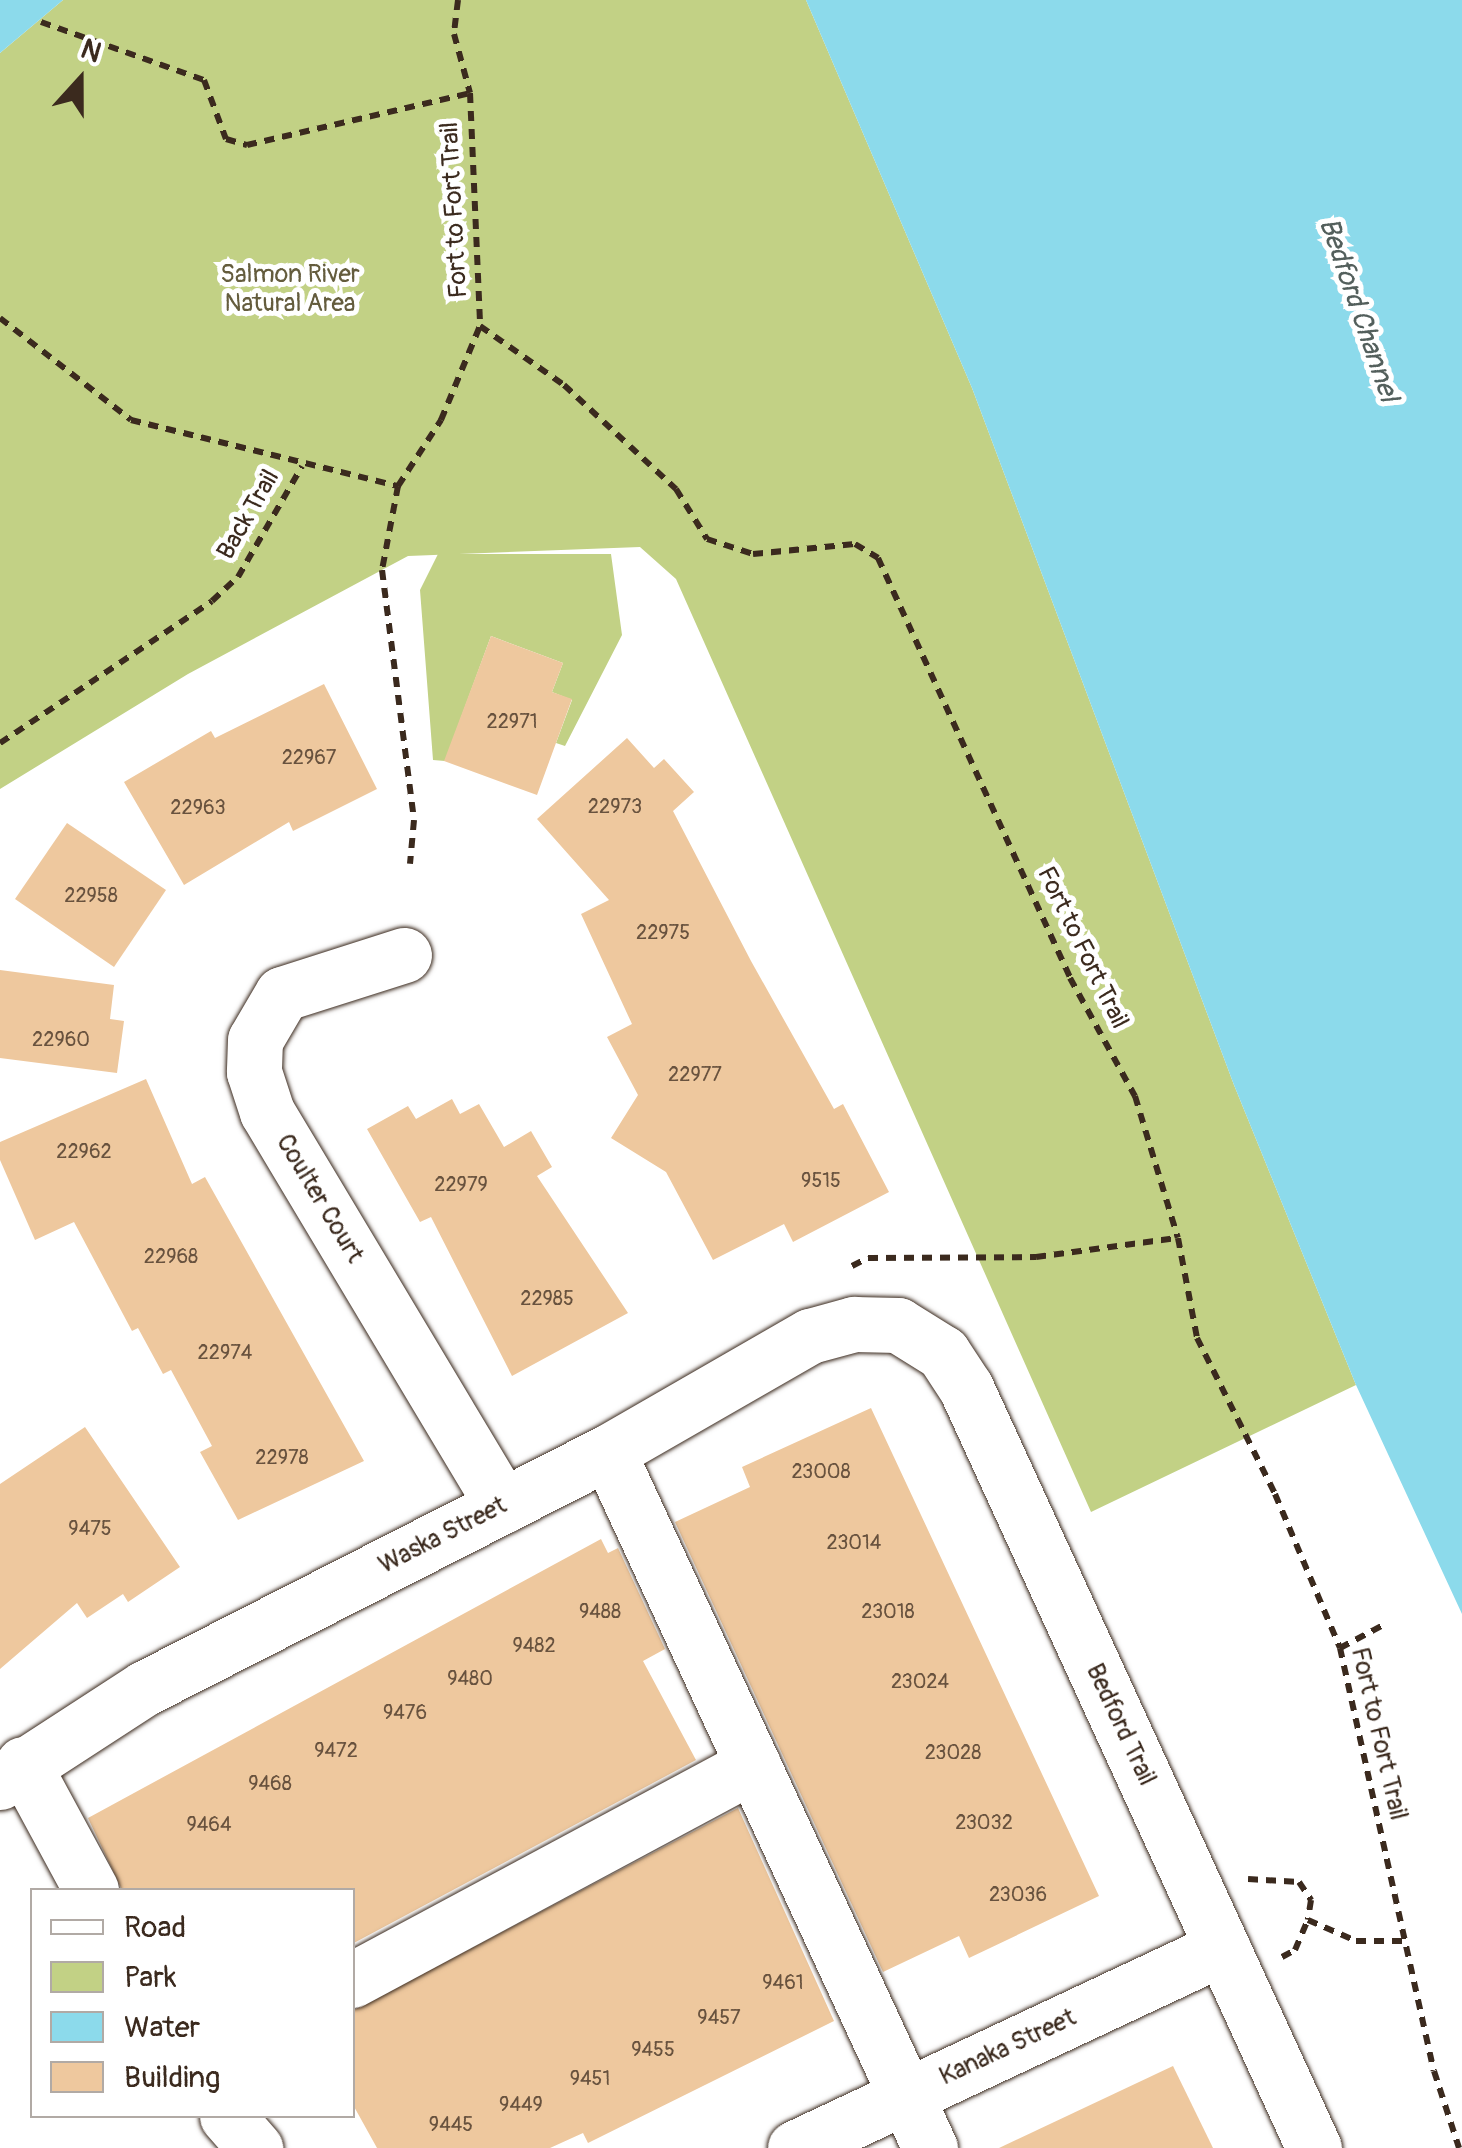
<!DOCTYPE html>
<html>
<head>
<meta charset="utf-8">
<style>
	body { margin:0 }
	#map { position:relative; width:1462px; height:2148px; overflow:hidden; background:#fff; font-family:Pangolin,sans-serif }
	div>[style] { position:absolute }
	.green>* { inset:0; background:#c2d185 }
	.water>* { inset:0; background:#8cdaeb }
	.building>* { inset:0; background:#eec89e }
	.path>* { height:6px; margin-top:-3px; transform-origin:0; background:repeating-linear-gradient(90deg,#3b2a1e 0 10px,transparent 0 18px) }
	.roads { filter:drop-shadow(0 0 2px #3b2a1e) drop-shadow(0 0 2px #3b2a1e) }
	.minor>* { height:55px; margin:-27.5px; padding:0 27.5px; transform-origin:27.5px; border-radius:27.5px; background:#fff }
	span { translate:-50% -50%; white-space:nowrap; text-align:center; line-height:1.15; -webkit-text-stroke:10px #fff; paint-order:stroke }
	.number-label { font-size:20px; color:#68523e }
	.number-label span { -webkit-text-stroke-width:0 }
	.street-label { font-size:25px; color:#3b2a1e }
	.park-label { font-size:25px; color:#645c3d }
	.water-label { font-size:28px; color:#535f5c; font-style:italic }
	.legend { position:absolute; left:30px; top:1888px; width:325px; height:230px; box-sizing:border-box; background:#fff; border:2px solid #b1aaa5; margin:0; padding:12px 18px; list-style:none; font-size:30px; color:#3b2a1e }
	.legend li { display:flex; align-items:center; gap:20px; height:50px }
	.legend b { width:50px; border:2px solid #b1aaa5 }
	.north { position:absolute; left:30px; top:30px; width:100px; height:100px; -webkit-text-stroke:8px #fff; paint-order:stroke; rotate:21deg; font-size:28px; font-weight:700; line-height:40px; text-align:center; color:#3b2a1e }
	.north::after { content:''; display:block; margin:auto; width:35px; height:45px; background:#3b2a1e; clip-path:polygon(50% 0,100% 100%,50% 72%,0 100%) }
</style>
</head>
<body>
<div id="map">
	<div class="green">
		<i style="clip-path:polygon(63px 0,806px 0,972px 388px,1234px 1085px,1356px 1385px,1091px 1512px,676px 579px,640px 547px,408px 556px,188px 674px,0 789px,0 53px)"></i>
		<i style="clip-path:polygon(438px 554px,611px 554px,622px 635px,565px 746px,556px 743px,572px 700px,552px 692px,563px 663px,491px 636px,445px 761px,433px 760px,420px 590px)"></i>
	</div>
	<div class="water">
		<i style="clip-path:polygon(0 0,63px 0,0 53px)"></i>
		<i style="clip-path:polygon(806px 0,1462px 0,1462px 1614px,1356px 1385px,1234px 1085px,972px 388px)"></i>
	</div>
	<div class="building">
		<i style="clip-path:polygon(491px 636px,563px 663px,552px 692px,572px 699px,537px 795px,444px 761px)"></i>
		<i style="clip-path:polygon(324px 684px,377px 789px,293px 831px,289px 822px,184px 885px,124px 782px,211px 731px,215px 738px)"></i>
		<i style="clip-path:polygon(627px 738px,654px 768px,664px 759px,694px 792px,673px 811px,751px 961px,834px 1109px,843px 1104px,889px 1192px,793px 1242px,784px 1224px,713px 1260px,666px 1172px,611px 1138px,638px 1095px,607px 1037px,632px 1024px,581px 914px,609px 900px,537px 819px)"></i>
		<i style="clip-path:polygon(67px 823px,166px 890px,114px 967px,15px 899px)"></i>
		<i style="clip-path:polygon(0 970px,114px 985px,110px 1019px,124px 1021px,117px 1073px,0 1058px)"></i>
		<i style="clip-path:polygon(146px 1079px,192px 1184px,205px 1177px,364px 1461px,238px 1520px,200px 1452px,212px 1446px,171px 1370px,163px 1374px,138px 1328px,132px 1331px,74px 1222px,35px 1240px,0 1160px,0 1142px)"></i>
		<i style="clip-path:polygon(452px 1099px,460px 1114px,479px 1104px,504px 1147px,531px 1131px,552px 1167px,537px 1176px,628px 1313px,512px 1376px,431px 1217px,420px 1222px,367px 1129px,408px 1106px,416px 1119px)"></i>
		<i style="clip-path:polygon(871px 1408px,1099px 1896px,969px 1958px,959px 1936px,883px 1972px,675px 1522px,750px 1487px,742px 1467px)"></i>
		<i style="clip-path:polygon(85px 1427px,180px 1567px,128px 1602px,123px 1594px,87px 1618px,77px 1603px,0 1669px,0 1484px)"></i>
		<i style="clip-path:polygon(601px 1539px,608px 1553px,618px 1548px,665px 1649px,643px 1661px,696px 1760px,352px 1944px,352px 1890px,122px 1890px,88px 1818px)"></i>
		<i style="clip-path:polygon(738px 1808px,834px 2021px,588px 2143px,583px 2133px,550px 2148px,377px 2148px,352px 2103px,352px 2011px)"></i>
		<i style="clip-path:polygon(1173px 2066px,1213px 2148px,999px 2148px)"></i>
	</div>
	<div class="path">
		<i style="left:458px;top:0;width:34px;rotate:97deg"></i>
		<i style="left:454px;top:34px;width:61px;rotate:74.8deg"></i>
		<i style="left:470px;top:93px;width:233px;rotate:87.5deg"></i>
		<i style="left:480px;top:326px;width:103px;rotate:35.1deg"></i>
		<i style="left:564px;top:385px;width:153px;rotate:42.9deg"></i>
		<i style="left:676px;top:489px;width:59px;rotate:58.2deg"></i>
		<i style="left:707px;top:539px;width:48px;rotate:18.1deg"></i>
		<i style="left:753px;top:554px;width:102px;rotate:-5.6deg"></i>
		<i style="left:855px;top:544px;width:27px;rotate:31deg"></i>
		<i style="left:878px;top:558px;width:462px;rotate:65.4deg"></i>
		<i style="left:1070px;top:978px;width:135px;rotate:61.2deg"></i>
		<i style="left:1135px;top:1096px;width:148px;rotate:73.2deg"></i>
		<i style="left:1178px;top:1238px;width:102px;rotate:79.2deg"></i>
		<i style="left:1197px;top:1338px;width:174px;rotate:63.4deg"></i>
		<i style="left:1275px;top:1494px;width:167px;rotate:67.1deg"></i>
		<i style="left:1340px;top:1648px;width:433px;rotate:77.5deg"></i>
		<i style="left:1434px;top:2071px;width:81px;rotate:72deg"></i>
		<i style="left:41px;top:22px;width:173px;rotate:19.6deg"></i>
		<i style="left:204px;top:80px;width:63px;rotate:69.6deg"></i>
		<i style="left:226px;top:139px;width:22px;rotate:16deg"></i>
		<i style="left:247px;top:145px;width:229px;rotate:-13.1deg"></i>
		<i style="left:0;top:318px;width:166px;rotate:37.9deg"></i>
		<i style="left:131px;top:420px;width:275px;rotate:13.9deg"></i>
		<i style="left:398px;top:486px;width:79px;rotate:-56.9deg"></i>
		<i style="left:441px;top:420px;width:102px;rotate:-67.5deg"></i>
		<i style="left:398px;top:486px;width:86px;rotate:100.8deg"></i>
		<i style="left:382px;top:570px;width:252px;rotate:82.7deg"></i>
		<i style="left:414px;top:820px;width:44px;rotate:95.2deg"></i>
		<i style="left:0;top:743px;width:255px;rotate:-33.8deg"></i>
		<i style="left:212px;top:601px;width:35px;rotate:-43deg"></i>
		<i style="left:238px;top:577px;width:128px;rotate:-60deg"></i>
		<i style="left:852px;top:1266px;width:18px;rotate:-27deg"></i>
		<i style="left:868px;top:1258px;width:168px;rotate:-0.3deg"></i>
		<i style="left:1036px;top:1257px;width:142px;rotate:-7.7deg"></i>
		<i style="left:1340px;top:1648px;width:53px;rotate:-28deg"></i>
		<i style="left:1248px;top:1879px;width:51px;rotate:3.4deg"></i>
		<i style="left:1299px;top:1882px;width:22px;rotate:56deg"></i>
		<i style="left:1311px;top:1900px;width:20px;rotate:99deg"></i>
		<i style="left:1282px;top:1957px;width:15px;rotate:-28deg"></i>
		<i style="left:1295px;top:1950px;width:33px;rotate:-67deg"></i>
		<i style="left:1308px;top:1920px;width:52px;rotate:23.6deg"></i>
		<i style="left:1356px;top:1941px;width:48px"></i>
	</div>
	<div class="roads">
		<div class="minor">
			<i style="left:404px;top:955px;width:128px;rotate:162.3deg"></i>
			<i style="left:282px;top:994px;width:53px;rotate:120.4deg"></i>
			<i style="left:255px;top:1040px;width:32px;rotate:92deg"></i>
			<i style="left:254px;top:1072px;width:42px;rotate:72deg"></i>
			<i style="left:267px;top:1112px;width:459px;rotate:59.1deg"></i>
			<i style="left:608px;top:1452px;width:767px;rotate:65.17deg"></i>
			<i style="left:23px;top:1764px;width:143px;rotate:61.6deg"></i>
			<i style="left:0;top:1782px;width:173px;rotate:-33deg"></i>
			<i style="left:145px;top:1688px;width:520px;rotate:-27.01deg"></i>
			<i style="left:608px;top:1452px;width:233px;rotate:-29.9deg"></i>
			<i style="left:810px;top:1336px;width:46px;rotate:-15.3deg"></i>
			<i style="left:854px;top:1324px;width:44px;rotate:1.3deg"></i>
			<i style="left:898px;top:1325px;width:53px;rotate:31.9deg"></i>
			<i style="left:943px;top:1353px;width:42px;rotate:56.7deg"></i>
			<i style="left:966px;top:1388px;width:836px;rotate:65.4deg"></i>
			<i style="left:352px;top:1980px;width:455px;rotate:-28.2deg"></i>
			<i style="left:227px;top:2116px;width:43px;rotate:48.8deg"></i>
			<i style="left:795px;top:2148px;width:472px;rotate:-25.1deg"></i>
		</div>
	</div>
	<div class="number-label">
		<span style="left:512px;top:721px">22971</span>
		<span style="left:309px;top:757px">22967</span>
		<span style="left:615px;top:806px">22973</span>
		<span style="left:198px;top:807px">22963</span>
		<span style="left:91px;top:895px">22958</span>
		<span style="left:663px;top:932px">22975</span>
		<span style="left:61px;top:1039px">22960</span>
		<span style="left:695px;top:1074px">22977</span>
		<span style="left:84px;top:1151px">22962</span>
		<span style="left:821px;top:1180px">9515</span>
		<span style="left:461px;top:1184px">22979</span>
		<span style="left:171px;top:1256px">22968</span>
		<span style="left:547px;top:1298px">22985</span>
		<span style="left:225px;top:1352px">22974</span>
		<span style="left:282px;top:1457px">22978</span>
		<span style="left:821px;top:1471px">23008</span>
		<span style="left:90px;top:1528px">9475</span>
		<span style="left:854px;top:1542px">23014</span>
		<span style="left:600px;top:1611px">9488</span>
		<span style="left:888px;top:1611px">23018</span>
		<span style="left:534px;top:1645px">9482</span>
		<span style="left:470px;top:1678px">9480</span>
		<span style="left:920px;top:1681px">23024</span>
		<span style="left:405px;top:1712px">9476</span>
		<span style="left:336px;top:1750px">9472</span>
		<span style="left:953px;top:1752px">23028</span>
		<span style="left:270px;top:1783px">9468</span>
		<span style="left:984px;top:1822px">23032</span>
		<span style="left:209px;top:1824px">9464</span>
		<span style="left:1018px;top:1894px">23036</span>
		<span style="left:783px;top:1982px">9461</span>
		<span style="left:719px;top:2017px">9457</span>
		<span style="left:653px;top:2049px">9455</span>
		<span style="left:590px;top:2078px">9451</span>
		<span style="left:521px;top:2104px">9449</span>
		<span style="left:451px;top:2124px">9445</span>
	</div>
	<div class="street-label">
		<span style="left:455px;top:210px;rotate:-93deg">Fort to Fort Trail</span>
		<span style="left:249px;top:515px;rotate:-60deg">Back Trail</span>
		<span style="left:1082px;top:948px;rotate:64deg">Fort to Fort Trail</span>
		<span style="left:319px;top:1199px;rotate:59deg">Coulter Court</span>
		<span style="left:443px;top:1536px;rotate:-27deg">Waska Street</span>
		<span style="left:1120px;top:1725px;rotate:65deg">Bedford Trail</span>
		<span style="left:1378px;top:1734px;rotate:77deg">Fort to Fort Trail</span>
		<span style="left:1008px;top:2048px;rotate:-25deg">Kanaka Street</span>
	</div>
	<div class="park-label">
		<span style="left:290px;top:290px">Salmon River<br>Natural Area</span>
	</div>
	<div class="water-label">
		<span style="left:1358px;top:310px;rotate:71deg">Bedford Channel</span>
	</div>
	<ul class="legend">
	<li><b style="height:12px;background:#fff"></b>Road</li>
	<li><b style="height:28px;background:#c2d185"></b>Park</li>
	<li><b style="height:28px;background:#8cdaeb"></b>Water</li>
	<li><b style="height:28px;background:#eec89e"></b>Building</li>
	</ul>
	<div class="north">N</div>
</div>
</body>
</html>
